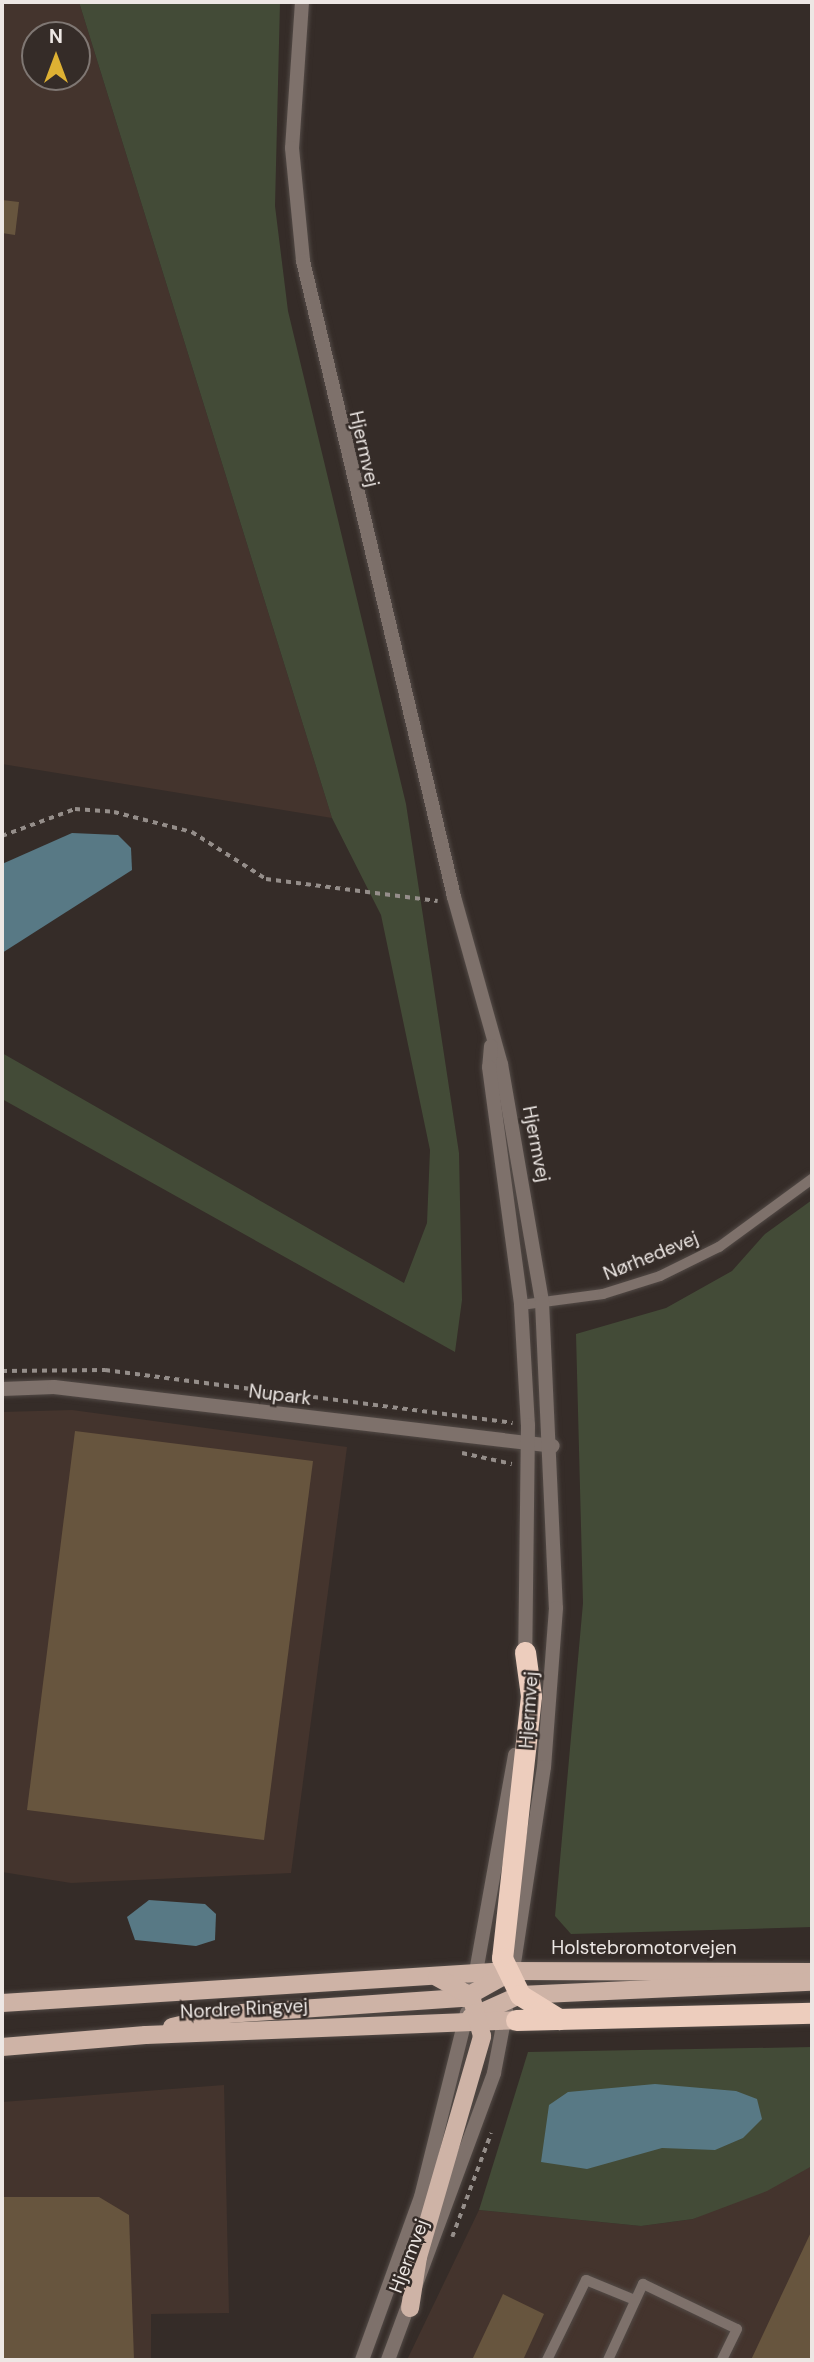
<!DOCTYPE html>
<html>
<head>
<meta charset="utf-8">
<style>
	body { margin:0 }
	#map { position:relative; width:814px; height:2362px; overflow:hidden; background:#352c28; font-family:"DM Sans",sans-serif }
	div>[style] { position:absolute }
	.built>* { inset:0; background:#44342d }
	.green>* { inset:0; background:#434b37 }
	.water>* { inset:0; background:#587985 }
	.building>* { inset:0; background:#67553e }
	.path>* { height:3.5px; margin-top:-1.75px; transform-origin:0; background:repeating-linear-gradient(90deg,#958e8a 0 5px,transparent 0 10px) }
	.roads { filter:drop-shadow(0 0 2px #524a46) drop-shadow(0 0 2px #524a46) }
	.service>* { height:10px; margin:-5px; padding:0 5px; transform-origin:5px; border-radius:5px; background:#7e716b }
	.minor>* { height:14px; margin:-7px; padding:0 7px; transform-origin:7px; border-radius:7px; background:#7e716b }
	.tertiary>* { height:14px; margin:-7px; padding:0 7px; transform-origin:7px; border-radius:7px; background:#7e716b }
	.primary>* { height:18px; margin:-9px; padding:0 9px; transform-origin:9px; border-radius:9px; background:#ceb3a6 }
	.motorway>* { height:21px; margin:-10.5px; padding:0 10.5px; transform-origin:10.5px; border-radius:10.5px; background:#edcdbd }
	span { translate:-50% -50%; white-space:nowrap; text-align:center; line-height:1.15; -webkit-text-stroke:5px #352c28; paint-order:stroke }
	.street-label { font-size:19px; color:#ede7e4 }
	.frame { position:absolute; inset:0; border:4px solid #ede7e4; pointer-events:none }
	.north { position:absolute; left:21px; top:21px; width:70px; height:70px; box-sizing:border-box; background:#352c28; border:2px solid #7f7773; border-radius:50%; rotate:0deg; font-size:19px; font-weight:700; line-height:28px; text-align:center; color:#ede7e4 }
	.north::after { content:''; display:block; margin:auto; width:24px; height:32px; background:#deb133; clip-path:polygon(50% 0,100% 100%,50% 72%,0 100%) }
</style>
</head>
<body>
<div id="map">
	<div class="built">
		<i style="clip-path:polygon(evenodd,2px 2px,79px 2px,332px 818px,2px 764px,2px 2px,35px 35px,77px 35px,77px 77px,35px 77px,35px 35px)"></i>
		<i style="clip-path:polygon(72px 1410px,347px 1447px,291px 1873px,71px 1883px,2px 1872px,2px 1412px)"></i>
		<i style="clip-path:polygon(224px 2085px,229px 2313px,151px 2314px,151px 2360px,2px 2360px,2px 2102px)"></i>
		<i style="clip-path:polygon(812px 2166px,812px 2360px,407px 2360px,479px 2210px,641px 2226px,693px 2219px)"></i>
	</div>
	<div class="green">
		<i style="clip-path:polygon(79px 2px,280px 2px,275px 206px,288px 311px,406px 804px,459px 1153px,462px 1300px,455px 1352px,2px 1099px,2px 1053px,404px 1283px,427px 1223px,430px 1150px,381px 915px,332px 818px)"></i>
		<i style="clip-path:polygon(812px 1200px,812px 1927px,571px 1934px,555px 1916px,583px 1603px,576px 1334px,666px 1308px,732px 1271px,765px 1234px)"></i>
		<i style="clip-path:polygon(812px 2047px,812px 2166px,767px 2191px,693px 2219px,641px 2226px,479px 2210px,528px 2052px)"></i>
	</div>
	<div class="water">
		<i style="clip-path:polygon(72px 833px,118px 835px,131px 848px,132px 870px,2px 953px,2px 864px)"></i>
		<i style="clip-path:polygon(149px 1900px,205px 1904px,216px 1914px,215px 1940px,196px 1946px,135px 1940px,127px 1917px)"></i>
		<i style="clip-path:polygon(655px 2084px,736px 2091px,757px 2099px,762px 2119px,743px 2138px,715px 2150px,662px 2148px,587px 2169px,541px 2162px,549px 2105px,568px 2092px)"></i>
	</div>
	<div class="building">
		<i style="clip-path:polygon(2px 200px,19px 202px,15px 235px,2px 233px)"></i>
		<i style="clip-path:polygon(75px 1431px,313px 1461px,264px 1840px,27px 1810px)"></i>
		<i style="clip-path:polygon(2px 2197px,99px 2197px,129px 2215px,134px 2360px,2px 2360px)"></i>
		<i style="clip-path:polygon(812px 2230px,812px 2360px,751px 2360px)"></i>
		<i style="clip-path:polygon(503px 2294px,544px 2314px,523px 2360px,472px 2360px)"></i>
	</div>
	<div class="path">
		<i style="left:2px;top:836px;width:78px;rotate:-20.3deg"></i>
		<i style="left:75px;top:809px;width:39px;rotate:4deg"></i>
		<i style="left:114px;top:812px;width:81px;rotate:14.4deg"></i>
		<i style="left:192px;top:832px;width:88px;rotate:32.4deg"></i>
		<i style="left:266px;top:879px;width:173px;rotate:7.3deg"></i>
		<i style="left:2px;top:1371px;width:103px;rotate:-0.6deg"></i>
		<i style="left:105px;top:1370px;width:411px;rotate:7.4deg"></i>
		<i style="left:462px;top:1453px;width:51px;rotate:12.4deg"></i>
		<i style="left:452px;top:2237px;width:111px;rotate:-69.4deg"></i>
	</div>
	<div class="roads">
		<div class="service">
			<i style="left:521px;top:1305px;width:83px;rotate:-7.6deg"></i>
			<i style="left:603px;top:1294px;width:60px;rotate:-17.5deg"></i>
			<i style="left:660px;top:1276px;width:66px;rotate:-26.2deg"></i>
			<i style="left:719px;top:1247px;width:115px;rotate:-36.2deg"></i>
			<i style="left:547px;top:2360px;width:89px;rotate:-64deg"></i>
			<i style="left:586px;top:2280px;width:53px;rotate:22.2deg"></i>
			<i style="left:608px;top:2360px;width:84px;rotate:-65.3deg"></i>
			<i style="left:643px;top:2284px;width:104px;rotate:25.6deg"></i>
			<i style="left:737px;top:2329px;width:34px;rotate:116deg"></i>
		</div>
		<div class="minor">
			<i style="left:2px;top:1389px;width:52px;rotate:-2.2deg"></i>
			<i style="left:54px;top:1387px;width:502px;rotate:6.74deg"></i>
		</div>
		<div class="tertiary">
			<i style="left:302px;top:2px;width:146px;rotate:93.9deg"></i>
			<i style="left:292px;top:148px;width:114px;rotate:84.4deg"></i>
			<i style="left:303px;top:261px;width:654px;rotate:76.64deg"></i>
			<i style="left:454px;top:897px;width:173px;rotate:74.3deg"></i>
			<i style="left:501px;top:1064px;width:242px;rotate:80.2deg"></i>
			<i style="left:542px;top:1302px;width:306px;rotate:87.4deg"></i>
			<i style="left:556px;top:1608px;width:159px;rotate:94.3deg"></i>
			<i style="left:544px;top:1767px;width:211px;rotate:98.7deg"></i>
			<i style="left:491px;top:1046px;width:21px;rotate:95deg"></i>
			<i style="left:489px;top:1067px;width:240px;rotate:82.3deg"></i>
			<i style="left:521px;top:1305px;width:120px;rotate:86.7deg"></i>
			<i style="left:528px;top:1425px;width:233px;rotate:90.7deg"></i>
			<i style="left:474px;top:1983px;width:232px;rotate:-79.8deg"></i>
			<i style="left:362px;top:2360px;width:173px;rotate:-70.1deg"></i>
			<i style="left:421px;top:2197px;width:190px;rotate:-76deg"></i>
			<i style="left:388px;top:2360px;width:306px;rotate:-69.7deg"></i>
			<i style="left:494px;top:2073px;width:64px;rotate:-79.2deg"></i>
		</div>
		<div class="primary">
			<i style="left:2px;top:2003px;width:505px;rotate:-3.63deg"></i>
			<i style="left:506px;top:1971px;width:306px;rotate:0.2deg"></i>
			<i style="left:471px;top:2017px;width:54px;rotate:-24.2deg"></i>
			<i style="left:520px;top:1995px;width:291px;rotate:-2.6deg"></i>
			<i style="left:172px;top:2027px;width:57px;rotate:-13.3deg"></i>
			<i style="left:227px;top:2014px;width:238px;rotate:-3.9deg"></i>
			<i style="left:464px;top:1998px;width:56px;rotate:-28.9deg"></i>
			<i style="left:2px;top:2047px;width:144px;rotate:-4.8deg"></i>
			<i style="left:146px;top:2035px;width:370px;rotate:-2.3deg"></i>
			<i style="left:410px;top:2308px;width:52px;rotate:-81.1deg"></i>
			<i style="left:418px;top:2257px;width:230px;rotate:-73.8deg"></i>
			<i style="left:482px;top:2036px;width:41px;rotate:-105.4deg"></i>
			<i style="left:471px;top:1996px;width:39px;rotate:-151deg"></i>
		</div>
		<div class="motorway">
			<i style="left:525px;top:1652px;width:44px;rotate:82.2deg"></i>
			<i style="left:531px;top:1696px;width:264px;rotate:96.3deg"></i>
			<i style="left:502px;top:1958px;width:41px;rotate:64.1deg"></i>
			<i style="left:520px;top:1995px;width:46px;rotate:31.6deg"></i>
			<i style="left:516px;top:2020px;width:296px;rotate:-1.4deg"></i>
		</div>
	</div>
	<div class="street-label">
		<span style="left:364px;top:449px;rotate:77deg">Hjermvej</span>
		<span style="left:536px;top:1144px;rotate:79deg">Hjermvej</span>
		<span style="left:651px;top:1256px;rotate:-22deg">Nørhedevej</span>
		<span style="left:280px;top:1395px;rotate:7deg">Nupark</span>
		<span style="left:529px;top:1710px;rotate:-86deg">Hjermvej</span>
		<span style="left:644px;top:1948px">Holstebromotorvejen</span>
		<span style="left:244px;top:2009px;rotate:-3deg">Nordre Ringvej</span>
		<span style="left:409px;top:2256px;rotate:-69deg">Hjermvej</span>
	</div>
	<div class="frame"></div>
	<div class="north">N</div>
</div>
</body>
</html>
